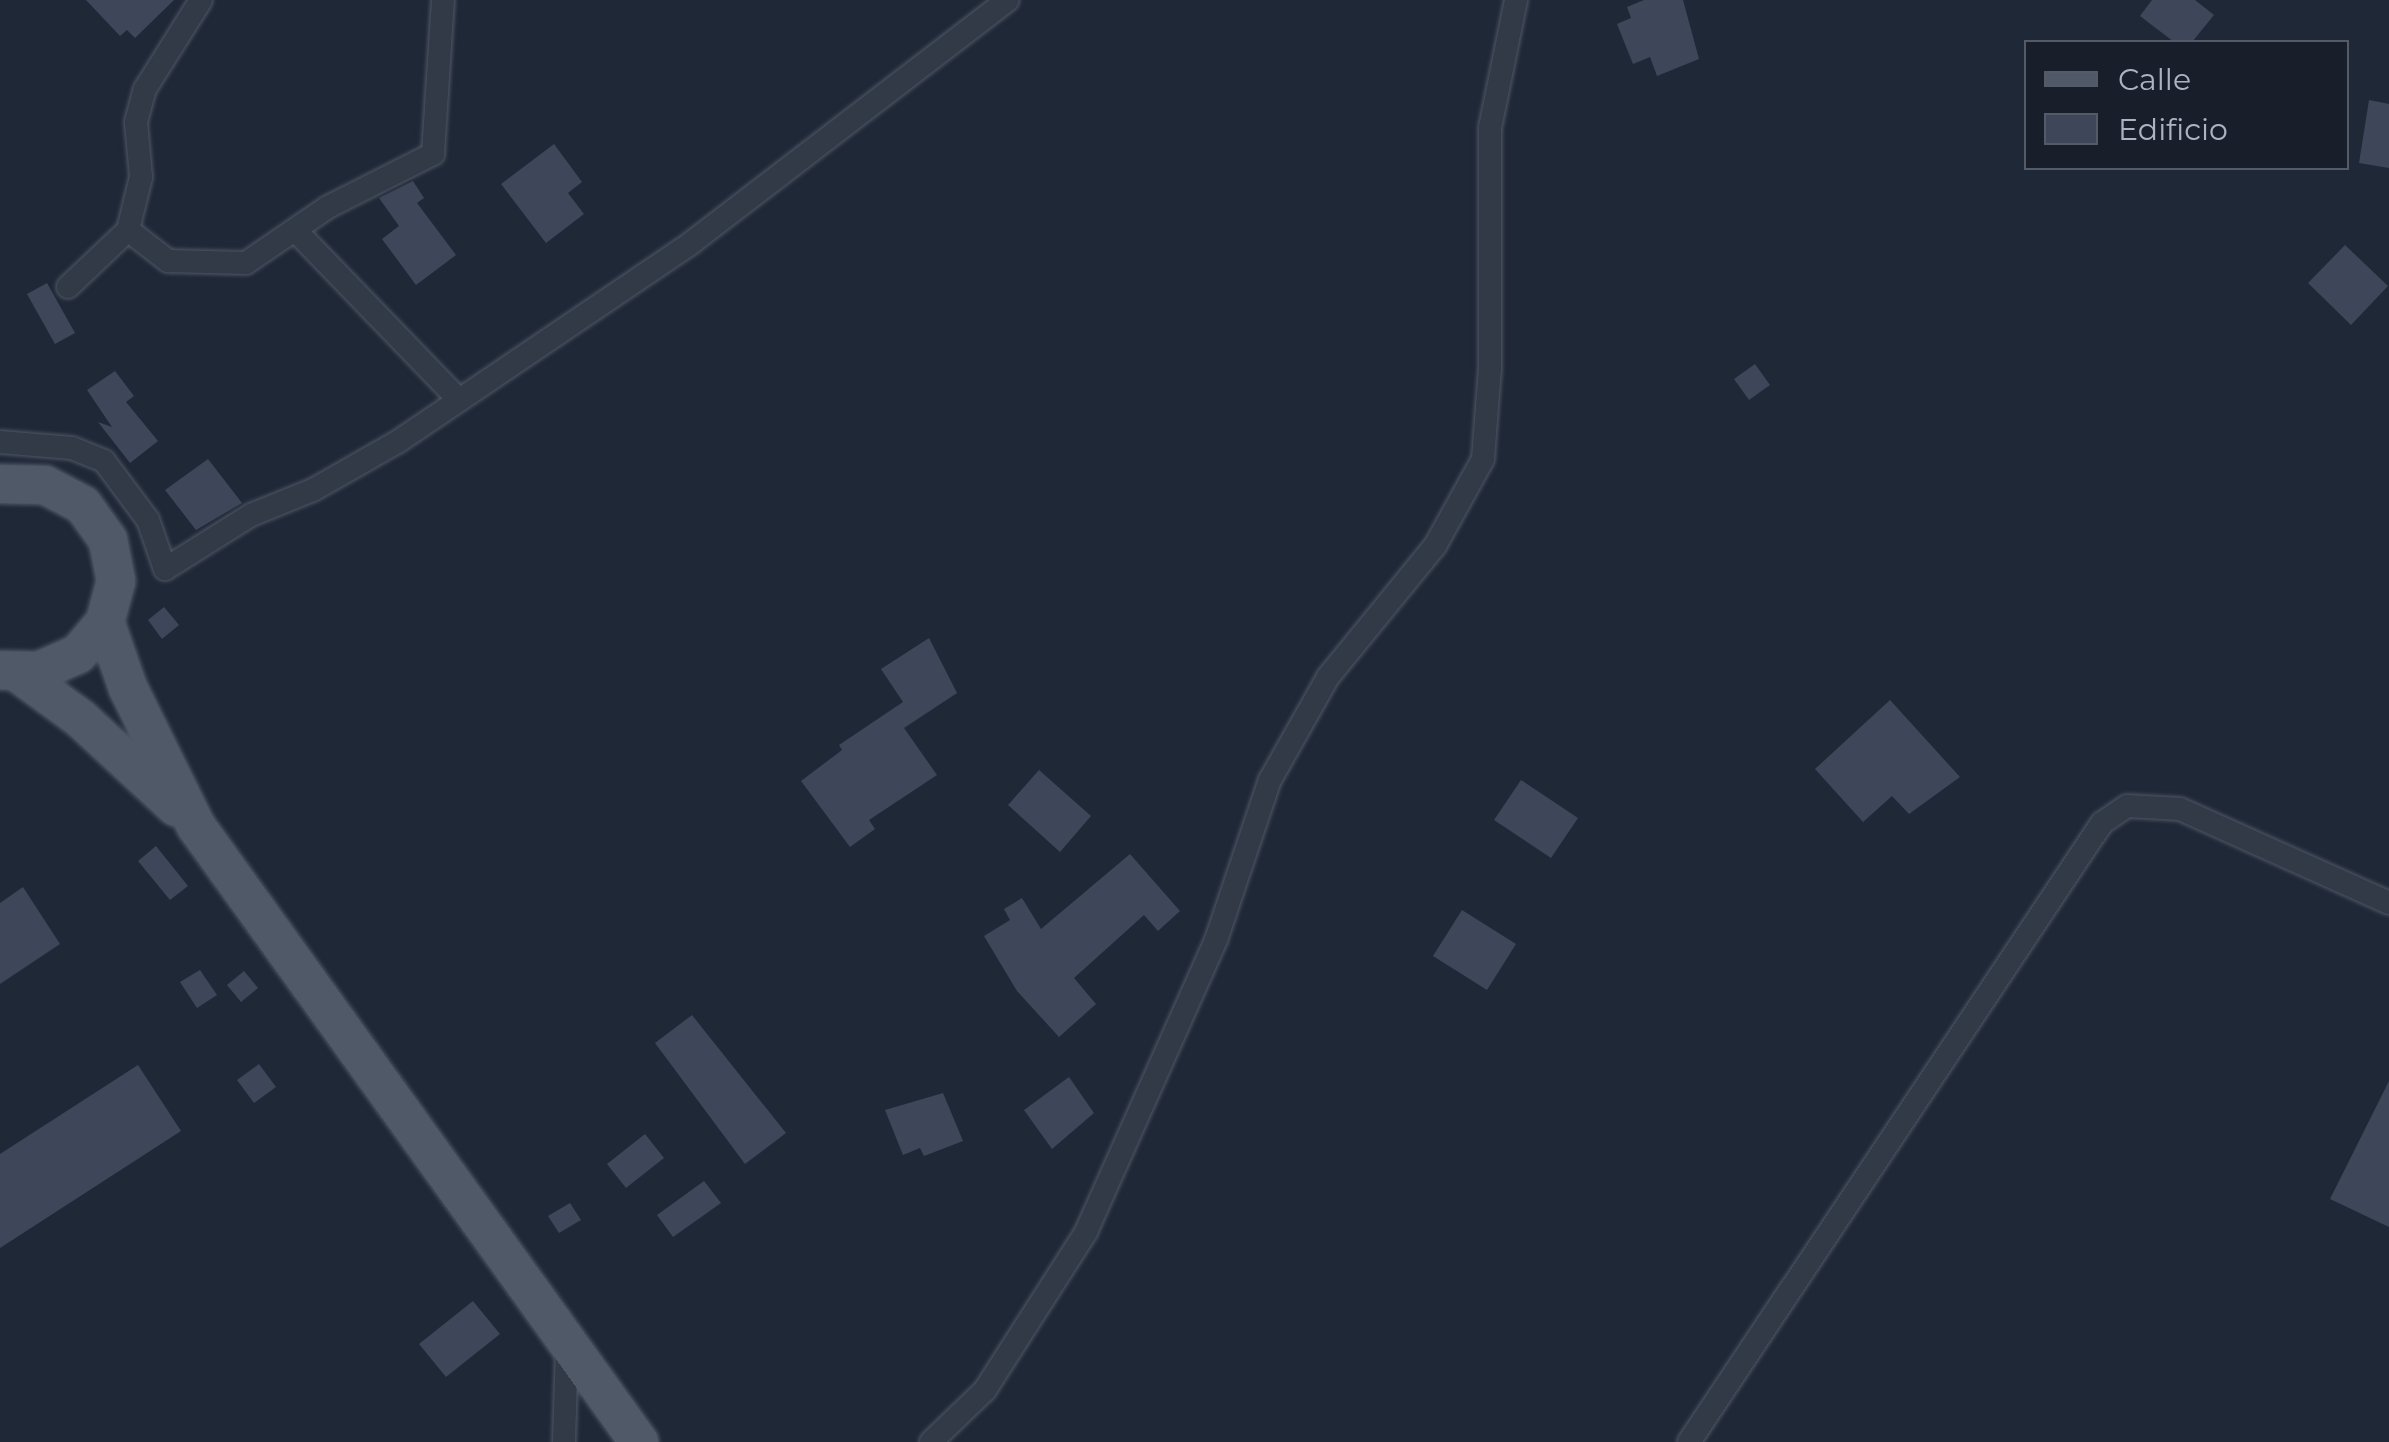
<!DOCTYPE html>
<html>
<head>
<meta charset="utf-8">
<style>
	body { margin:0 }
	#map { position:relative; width:2389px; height:1442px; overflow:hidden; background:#1f2837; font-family:Montserrat,sans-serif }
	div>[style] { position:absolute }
	.building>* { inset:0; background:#3d4759 }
	.roads { filter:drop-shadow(0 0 2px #505765) drop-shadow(0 0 2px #505765) }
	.street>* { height:22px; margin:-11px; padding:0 11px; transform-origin:11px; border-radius:11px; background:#323a47 }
	.primary>* { height:38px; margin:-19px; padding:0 19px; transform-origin:19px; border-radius:19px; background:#505968 }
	span { translate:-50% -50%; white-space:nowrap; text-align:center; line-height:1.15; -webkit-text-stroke:8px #181f2b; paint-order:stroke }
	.legend { position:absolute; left:2024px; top:40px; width:325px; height:130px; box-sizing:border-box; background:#181f2b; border:2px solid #535b68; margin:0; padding:12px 18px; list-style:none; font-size:30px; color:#acb4c4 }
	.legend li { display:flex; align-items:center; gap:20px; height:50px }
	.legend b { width:50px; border:2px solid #535b68 }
</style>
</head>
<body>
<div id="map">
	<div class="building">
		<i style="clip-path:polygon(86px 0,174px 0,135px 38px,127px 30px,120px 36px)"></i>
		<i style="clip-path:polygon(1644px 0,1683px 0,1699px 59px,1657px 76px,1650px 57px,1633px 64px,1617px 24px,1631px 18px,1627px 7px)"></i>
		<i style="clip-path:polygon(2152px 0,2195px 0,2214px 15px,2192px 42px,2174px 42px,2140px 16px)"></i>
		<i style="clip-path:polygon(2369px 100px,2389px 104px,2389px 168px,2359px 163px)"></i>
		<i style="clip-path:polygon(554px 144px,582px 182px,568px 193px,584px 214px,546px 243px,501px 184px)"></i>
		<i style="clip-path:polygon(413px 181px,424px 198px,417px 203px,456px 255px,416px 285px,382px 239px,399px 226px,379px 198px)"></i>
		<i style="clip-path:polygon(2345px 245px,2388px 286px,2351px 325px,2308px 283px)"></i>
		<i style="clip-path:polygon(47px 283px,75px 333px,55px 344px,27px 294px)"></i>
		<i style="clip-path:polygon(1755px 364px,1770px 385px,1749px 400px,1734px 379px)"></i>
		<i style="clip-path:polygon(115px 371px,134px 396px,126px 402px,158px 441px,130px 463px,98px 422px,112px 427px,87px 390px)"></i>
		<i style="clip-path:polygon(208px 459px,242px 503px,196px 530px,165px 490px)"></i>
		<i style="clip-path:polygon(164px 607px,179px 625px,162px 639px,148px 620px)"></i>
		<i style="clip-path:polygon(929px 638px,957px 693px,904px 728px,937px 775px,869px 820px,875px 829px,850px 847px,801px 781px,842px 750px,839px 745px,903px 702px,881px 669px)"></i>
		<i style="clip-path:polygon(1890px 700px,1960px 777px,1909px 814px,1892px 796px,1863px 822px,1815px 769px)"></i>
		<i style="clip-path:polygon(1039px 770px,1091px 816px,1060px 852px,1008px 805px)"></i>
		<i style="clip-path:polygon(1521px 780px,1578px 818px,1551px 858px,1494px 820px)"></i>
		<i style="clip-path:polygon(156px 846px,188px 886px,170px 900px,138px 861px)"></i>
		<i style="clip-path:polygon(1130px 854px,1180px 911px,1158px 931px,1144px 915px,1074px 978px,1096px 1004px,1059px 1037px,1017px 991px,984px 936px,1010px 920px,1004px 909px,1022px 898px,1041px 929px)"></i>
		<i style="clip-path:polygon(23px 887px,60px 944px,0 984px,0 903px)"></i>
		<i style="clip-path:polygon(1462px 910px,1516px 944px,1487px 990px,1433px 956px)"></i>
		<i style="clip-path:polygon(200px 970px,217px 995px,197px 1008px,180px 982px)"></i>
		<i style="clip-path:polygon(244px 971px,258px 988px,241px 1002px,227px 985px)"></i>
		<i style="clip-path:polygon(692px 1015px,786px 1133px,745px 1164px,655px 1043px)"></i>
		<i style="clip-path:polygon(259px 1064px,276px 1087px,254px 1103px,237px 1080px)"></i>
		<i style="clip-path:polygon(138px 1065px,181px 1131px,0 1248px,0 1154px)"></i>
		<i style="clip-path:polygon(1069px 1077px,1094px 1113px,1052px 1149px,1024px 1110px)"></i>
		<i style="clip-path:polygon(2389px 1081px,2389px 1227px,2330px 1199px)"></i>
		<i style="clip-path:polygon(943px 1093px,963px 1141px,924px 1156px,920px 1148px,903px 1155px,885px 1110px)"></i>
		<i style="clip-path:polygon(645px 1134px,664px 1158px,626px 1188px,607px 1164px)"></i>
		<i style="clip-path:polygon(704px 1181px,721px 1203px,673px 1237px,657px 1215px)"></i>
		<i style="clip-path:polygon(570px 1203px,581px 1220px,559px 1233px,548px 1216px)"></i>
		<i style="clip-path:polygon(473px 1301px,500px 1334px,446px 1377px,419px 1344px)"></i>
	</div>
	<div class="roads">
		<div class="street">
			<i style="left:128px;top:230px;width:51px;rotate:37.8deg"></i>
			<i style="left:168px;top:261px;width:78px;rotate:1.5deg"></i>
			<i style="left:246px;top:263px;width:99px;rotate:-34.3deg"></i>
			<i style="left:328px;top:207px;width:118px;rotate:-26.8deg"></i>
			<i style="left:433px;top:154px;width:154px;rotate:-86.3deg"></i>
			<i style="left:295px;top:230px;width:233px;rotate:46deg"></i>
			<i style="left:68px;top:287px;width:83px;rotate:-43.5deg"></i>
			<i style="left:128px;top:230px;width:55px;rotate:-76.2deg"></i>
			<i style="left:141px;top:177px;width:55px;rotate:-95.2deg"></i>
			<i style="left:136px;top:122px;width:34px;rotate:-75deg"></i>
			<i style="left:145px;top:89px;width:105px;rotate:-57.8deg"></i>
			<i style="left:0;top:442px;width:72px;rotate:4.8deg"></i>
			<i style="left:72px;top:448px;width:35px;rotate:22deg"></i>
			<i style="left:104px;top:461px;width:74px;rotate:53.3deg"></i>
			<i style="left:148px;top:520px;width:52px;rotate:70.9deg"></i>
			<i style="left:165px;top:569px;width:102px;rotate:-32.1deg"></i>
			<i style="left:251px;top:515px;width:67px;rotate:-22deg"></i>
			<i style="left:313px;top:490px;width:99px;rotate:-29.7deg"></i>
			<i style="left:399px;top:441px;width:353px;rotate:-34.1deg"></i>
			<i style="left:691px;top:243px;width:399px;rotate:-37.5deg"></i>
			<i style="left:564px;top:1442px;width:96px;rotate:-88.2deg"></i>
			<i style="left:931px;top:1442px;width:75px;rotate:-43.9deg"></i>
			<i style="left:985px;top:1390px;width:188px;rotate:-57.4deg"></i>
			<i style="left:1086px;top:1232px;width:320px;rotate:-66deg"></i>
			<i style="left:1216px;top:940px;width:169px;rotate:-71.4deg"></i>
			<i style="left:1270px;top:780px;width:118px;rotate:-60.6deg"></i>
			<i style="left:1328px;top:677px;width:169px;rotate:-50.8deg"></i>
			<i style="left:1435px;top:546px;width:99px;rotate:-61.1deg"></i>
			<i style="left:1483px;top:459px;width:90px;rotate:-85.6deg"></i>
			<i style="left:1490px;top:369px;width:241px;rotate:-90deg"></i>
			<i style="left:1490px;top:128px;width:131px;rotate:-78.5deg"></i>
			<i style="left:1689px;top:1442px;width:744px;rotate:-56.29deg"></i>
			<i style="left:2102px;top:823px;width:30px;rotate:-34deg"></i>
			<i style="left:2127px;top:806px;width:53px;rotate:3.2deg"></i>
			<i style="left:2180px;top:809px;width:229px;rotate:24.2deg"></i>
		</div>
		<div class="primary">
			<i style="left:0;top:484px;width:45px;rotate:1.3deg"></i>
			<i style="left:45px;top:485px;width:43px;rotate:27.8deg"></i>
			<i style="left:83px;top:505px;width:43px;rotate:54.5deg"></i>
			<i style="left:108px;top:540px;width:42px;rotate:79deg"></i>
			<i style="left:116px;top:581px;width:42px;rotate:105deg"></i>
			<i style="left:105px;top:622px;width:42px;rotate:130.2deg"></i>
			<i style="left:78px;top:654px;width:43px;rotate:156.4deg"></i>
			<i style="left:39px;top:671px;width:39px;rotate:-179deg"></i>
			<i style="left:105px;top:622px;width:70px;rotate:70.8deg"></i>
			<i style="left:128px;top:688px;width:154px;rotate:63.8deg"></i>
			<i style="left:196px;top:826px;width:759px;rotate:54.28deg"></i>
			<i style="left:18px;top:673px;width:78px;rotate:36.1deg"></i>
			<i style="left:81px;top:719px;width:129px;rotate:42.8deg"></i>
		</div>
	</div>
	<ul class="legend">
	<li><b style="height:12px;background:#505968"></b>Calle</li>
	<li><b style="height:28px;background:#3d4759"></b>Edificio</li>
	</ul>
</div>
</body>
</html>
